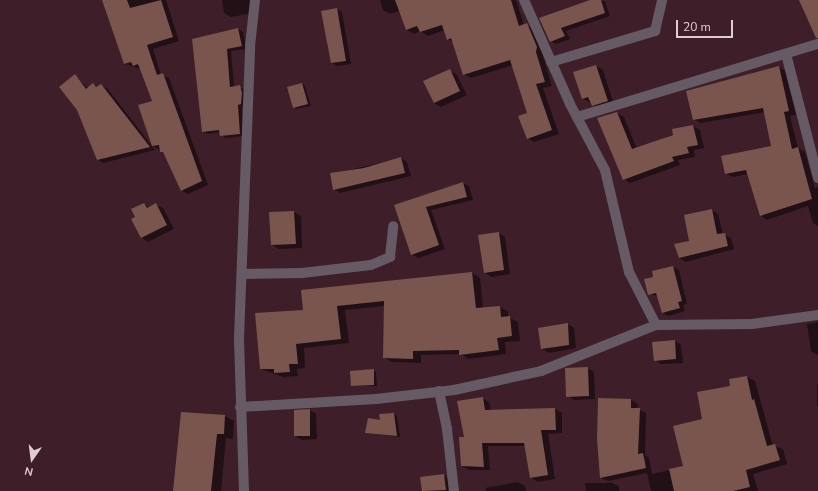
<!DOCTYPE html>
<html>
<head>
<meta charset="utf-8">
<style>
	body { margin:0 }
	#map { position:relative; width:818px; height:491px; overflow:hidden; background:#3e1f29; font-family:"Nunito Sans",sans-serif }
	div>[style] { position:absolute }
	.shadow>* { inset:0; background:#0007 }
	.building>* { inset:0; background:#79554d }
	.street>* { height:10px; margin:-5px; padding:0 5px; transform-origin:5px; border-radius:5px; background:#665a64 }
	span { translate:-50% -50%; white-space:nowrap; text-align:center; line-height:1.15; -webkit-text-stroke:3px #3e1f29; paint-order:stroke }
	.north { position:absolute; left:12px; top:439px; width:40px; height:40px; -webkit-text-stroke:3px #3e1f29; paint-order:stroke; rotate:194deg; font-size:11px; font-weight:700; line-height:16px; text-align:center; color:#e1ccd1 }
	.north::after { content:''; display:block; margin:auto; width:14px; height:18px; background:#e1ccd1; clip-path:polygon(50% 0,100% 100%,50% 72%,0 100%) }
	.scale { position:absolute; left:676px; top:20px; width:57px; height:18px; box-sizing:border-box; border:2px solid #e1ccd1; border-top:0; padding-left:5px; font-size:12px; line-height:14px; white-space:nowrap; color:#e1ccd1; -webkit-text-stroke:3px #3e1f29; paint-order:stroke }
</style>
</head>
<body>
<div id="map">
	<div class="shadow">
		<i style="clip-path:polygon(110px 0,166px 0,179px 41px,153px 49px,161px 75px,169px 78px,208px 185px,188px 194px,181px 190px,165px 154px,153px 146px,153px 102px,140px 69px,125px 64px)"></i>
		<i style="clip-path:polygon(222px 0,251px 0,253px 13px,231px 17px,224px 13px)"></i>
		<i style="clip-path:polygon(380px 0,516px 0,524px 25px,534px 28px,544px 51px,543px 56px,552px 86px,543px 88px,559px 134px,534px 142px,527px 138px,528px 114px,513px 65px,471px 78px,464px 74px,453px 42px,448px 39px,445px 30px,428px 36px,420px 31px,414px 34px,407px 30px,400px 11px,390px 14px,383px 10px)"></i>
		<i style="clip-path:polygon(594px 0,605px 1px,610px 16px,566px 31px,570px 39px,556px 44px,550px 41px,540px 19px)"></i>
		<i style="clip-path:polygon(336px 9px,342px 12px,351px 64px,337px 66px,332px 63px)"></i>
		<i style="clip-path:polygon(238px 29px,243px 32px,246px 49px,231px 51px,234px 87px,245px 89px,246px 106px,242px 107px,244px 136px,225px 138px,220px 132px,208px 134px,203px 132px,193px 40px)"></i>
		<i style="clip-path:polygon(596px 66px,603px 70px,614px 105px,600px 109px,582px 98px)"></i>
		<i style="clip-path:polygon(779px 67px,785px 71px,796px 115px,790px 116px,798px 148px,805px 152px,815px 188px,818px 187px,818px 226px,813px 223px,808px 206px,767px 220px,761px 216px,748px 174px,733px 177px,726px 174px,772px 146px,765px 112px,700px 123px,694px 119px)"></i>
		<i style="clip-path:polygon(450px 71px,457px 75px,467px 95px,441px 107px,434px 103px)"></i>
		<i style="clip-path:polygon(75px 76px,88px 88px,93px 85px,107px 88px,155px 150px,103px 163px,97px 159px)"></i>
		<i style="clip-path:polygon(302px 84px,305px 86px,311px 106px,297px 109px,294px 108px)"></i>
		<i style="clip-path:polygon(617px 113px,624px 117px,637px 149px,693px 126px,700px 130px,704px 148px,694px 150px,695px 157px,678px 160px,680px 165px,630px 183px,624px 179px)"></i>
		<i style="clip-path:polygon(401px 158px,407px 162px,411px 176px,340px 193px,334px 189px,331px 174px)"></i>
		<i style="clip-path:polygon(463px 183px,469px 186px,473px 200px,431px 210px,445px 249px,418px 258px,412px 254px,395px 206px)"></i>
		<i style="clip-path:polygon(144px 204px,151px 208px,156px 205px,163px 208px,174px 229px,148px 242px,142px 238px,136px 217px)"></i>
		<i style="clip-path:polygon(712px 210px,718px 214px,723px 234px,731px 238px,734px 249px,686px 262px,679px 258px)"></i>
		<i style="clip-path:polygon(294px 212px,301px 216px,302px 248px,279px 249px,272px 245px,270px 213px)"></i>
		<i style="clip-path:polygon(499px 233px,505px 237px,510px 274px,492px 277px,485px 273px)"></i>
		<i style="clip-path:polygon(673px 267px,679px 270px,687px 304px,683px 305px,685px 311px,668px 316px,663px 313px,658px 296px,649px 294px,654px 278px)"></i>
		<i style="clip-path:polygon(472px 273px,480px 278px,483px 308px,500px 307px,508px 311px,508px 317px,518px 322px,520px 341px,505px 342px,506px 354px,468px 359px,461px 354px,421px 355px,421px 363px,392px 362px,384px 357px,385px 306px,345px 310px,349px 343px,304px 348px,305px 368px,297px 369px,298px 376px,283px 377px,261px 369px,305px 310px)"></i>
		<i style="clip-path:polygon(818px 322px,818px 355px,811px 351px,807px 324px)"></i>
		<i style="clip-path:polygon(567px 324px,574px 328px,576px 348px,549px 353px,542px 349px)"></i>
		<i style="clip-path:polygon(675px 341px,681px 345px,683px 363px,661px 364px,655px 360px)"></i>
		<i style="clip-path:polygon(587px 368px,594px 372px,595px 399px,574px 400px,567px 396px)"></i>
		<i style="clip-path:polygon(373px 370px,376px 372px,377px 386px,352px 386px)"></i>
		<i style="clip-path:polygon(747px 377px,755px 381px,773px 446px,783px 449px,787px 464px,753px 474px,758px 491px,651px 491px,647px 473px,608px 481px,601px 478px,631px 400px,638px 404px,637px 409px,646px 413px,645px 455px,649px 458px,652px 474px,684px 467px,703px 420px,732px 387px)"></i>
		<i style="clip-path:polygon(817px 384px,818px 384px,818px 406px,817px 406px)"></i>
		<i style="clip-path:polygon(482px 398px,489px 402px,491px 411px,555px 409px,562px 413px,562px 433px,548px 434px,555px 479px,538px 482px,531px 478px,526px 446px,488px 446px,490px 470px,469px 470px,462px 466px,465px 438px)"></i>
		<i style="clip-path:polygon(310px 410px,316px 414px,317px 439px,302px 440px,295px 436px)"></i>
		<i style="clip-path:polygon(394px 414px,397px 416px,400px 437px,366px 433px)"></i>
		<i style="clip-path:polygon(225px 416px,234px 421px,233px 439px,226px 438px,221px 491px,173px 491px)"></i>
		<i style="clip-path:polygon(443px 475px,447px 477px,449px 491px,423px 491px,421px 478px)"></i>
		<i style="clip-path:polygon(518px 482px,525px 486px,526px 491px,486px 491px,485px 488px)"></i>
		<i style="clip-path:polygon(585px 483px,612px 483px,619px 486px,619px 491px,586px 491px)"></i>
	</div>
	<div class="building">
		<i style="clip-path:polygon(102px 0,127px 0,130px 8px,161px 0,173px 37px,147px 45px,157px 75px,163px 73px,202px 181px,181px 191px,163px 152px,160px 152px,159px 145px,152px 146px,138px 105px,152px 101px,138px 64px,133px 66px,131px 62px,124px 64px)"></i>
		<i style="clip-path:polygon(395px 0,511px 0,519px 26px,527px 23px,537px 47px,536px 52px,545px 82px,536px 84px,552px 130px,527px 139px,518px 116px,527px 113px,510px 60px,463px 75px,451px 38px,447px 40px,442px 25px,420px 32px,417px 26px,406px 30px)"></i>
		<i style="clip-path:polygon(590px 0,601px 0,605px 13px,561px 28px,565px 36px,550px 42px,539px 18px)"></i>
		<i style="clip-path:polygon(799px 0,818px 0,818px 38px,816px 38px)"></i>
		<i style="clip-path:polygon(337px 8px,346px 61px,331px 63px,321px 11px)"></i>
		<i style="clip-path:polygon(238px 28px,242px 46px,227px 49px,230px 87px,240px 85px,242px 93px,241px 104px,238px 105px,240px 134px,220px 136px,219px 130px,202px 132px,192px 39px)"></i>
		<i style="clip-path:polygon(596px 65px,608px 101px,592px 106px,588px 97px,582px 99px,573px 72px)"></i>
		<i style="clip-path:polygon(779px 66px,789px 111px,784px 112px,792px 149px,798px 147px,812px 199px,760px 216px,746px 170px,725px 174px,721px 156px,771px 146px,763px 108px,693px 120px,686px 91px)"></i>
		<i style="clip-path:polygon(450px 69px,460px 91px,434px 103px,423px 81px)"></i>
		<i style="clip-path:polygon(75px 74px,86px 89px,93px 83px,96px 87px,101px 84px,150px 147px,97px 160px,77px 110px,59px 87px)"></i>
		<i style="clip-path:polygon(302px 83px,308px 104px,293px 108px,287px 87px)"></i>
		<i style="clip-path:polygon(617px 112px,632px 149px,673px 135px,672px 129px,693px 125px,698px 145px,687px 147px,689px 153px,672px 157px,674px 161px,623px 180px,597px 118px)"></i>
		<i style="clip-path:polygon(401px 157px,405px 173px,333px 190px,330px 173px,364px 168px)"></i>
		<i style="clip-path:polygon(463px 182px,467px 197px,426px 207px,439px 245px,411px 255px,394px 205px)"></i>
		<i style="clip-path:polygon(144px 203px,147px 208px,156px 203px,167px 225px,141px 238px,131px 219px,135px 217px,131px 209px)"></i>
		<i style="clip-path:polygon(712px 209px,717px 234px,725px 233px,728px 246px,679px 258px,674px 244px,689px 241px,684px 215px)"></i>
		<i style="clip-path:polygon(294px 211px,296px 244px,271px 245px,269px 212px)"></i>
		<i style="clip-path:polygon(499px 232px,504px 270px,484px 273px,478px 235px)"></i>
		<i style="clip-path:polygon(673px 266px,682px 301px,678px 302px,680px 308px,662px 313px,656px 293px,648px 295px,644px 279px,653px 277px,652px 271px)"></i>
		<i style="clip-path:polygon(472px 272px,476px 308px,500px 306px,501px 317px,510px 316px,512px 336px,497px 338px,499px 350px,459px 355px,459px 350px,413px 351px,413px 359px,383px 358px,384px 301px,337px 306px,341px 339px,296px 344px,298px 364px,289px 364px,290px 372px,274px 373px,274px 369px,260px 369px,255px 313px,303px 310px,301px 290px)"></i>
		<i style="clip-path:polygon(568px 323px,569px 345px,541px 349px,538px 328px)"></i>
		<i style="clip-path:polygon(675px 340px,676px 359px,654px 361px,652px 342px)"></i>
		<i style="clip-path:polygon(588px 367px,589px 396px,566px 397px,565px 368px)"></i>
		<i style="clip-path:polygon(374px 369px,374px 385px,351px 386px,350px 371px)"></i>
		<i style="clip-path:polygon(747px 376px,752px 400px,754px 399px,767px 446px,775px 444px,780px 460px,746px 470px,750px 487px,733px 491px,674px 491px,669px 469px,683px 466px,673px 426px,702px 419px,697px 392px,730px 386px,729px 379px)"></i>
		<i style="clip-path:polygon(483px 397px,485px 410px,555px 408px,556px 430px,541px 430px,548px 475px,530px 478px,524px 443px,482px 443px,484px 467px,461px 466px,459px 437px,464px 437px,457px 401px)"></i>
		<i style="clip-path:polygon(598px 398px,631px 399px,631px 408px,640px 408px,638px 454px,643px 453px,646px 468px,600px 478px,597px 439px)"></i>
		<i style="clip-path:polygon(310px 409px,310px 436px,294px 436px,294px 410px)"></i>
		<i style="clip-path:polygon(181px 412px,225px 415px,224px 434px,217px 434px,211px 491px,173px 491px)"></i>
		<i style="clip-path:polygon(394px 413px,397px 436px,365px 433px,368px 418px,380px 420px,379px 414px)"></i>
		<i style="clip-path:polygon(444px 474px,446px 490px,422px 491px,420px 477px)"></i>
	</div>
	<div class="street">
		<i style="left:524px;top:0;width:114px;rotate:66.1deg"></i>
		<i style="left:570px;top:104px;width:75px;rotate:62.1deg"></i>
		<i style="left:605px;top:170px;width:105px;rotate:76.8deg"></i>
		<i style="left:629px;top:272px;width:59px;rotate:63deg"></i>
		<i style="left:786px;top:54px;width:128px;rotate:75.5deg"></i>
		<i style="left:551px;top:62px;width:109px;rotate:-16.6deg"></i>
		<i style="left:655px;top:31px;width:32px;rotate:-77deg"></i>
		<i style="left:577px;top:117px;width:252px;rotate:-16.9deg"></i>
		<i style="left:242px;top:274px;width:60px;rotate:-1deg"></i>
		<i style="left:302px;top:273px;width:69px;rotate:-6.6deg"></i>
		<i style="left:371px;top:265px;width:21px;rotate:-23deg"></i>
		<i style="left:390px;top:257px;width:31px;rotate:-84deg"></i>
		<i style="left:439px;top:391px;width:39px;rotate:78deg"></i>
		<i style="left:447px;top:429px;width:62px;rotate:83.6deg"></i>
		<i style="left:240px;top:407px;width:136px;rotate:-3.4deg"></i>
		<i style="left:376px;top:399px;width:79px;rotate:-6.6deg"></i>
		<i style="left:454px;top:390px;width:89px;rotate:-12.3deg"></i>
		<i style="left:541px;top:371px;width:124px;rotate:-21.8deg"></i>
		<i style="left:656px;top:325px;width:96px;rotate:-0.6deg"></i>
		<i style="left:752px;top:324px;width:67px;rotate:-7.8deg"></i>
		<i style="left:244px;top:491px;width:153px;rotate:-91.9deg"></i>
		<i style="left:239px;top:338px;width:292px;rotate:-87.8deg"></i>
		<i style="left:250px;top:46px;width:46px;rotate:-83.8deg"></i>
	</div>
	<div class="north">N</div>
	<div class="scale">20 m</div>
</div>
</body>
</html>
